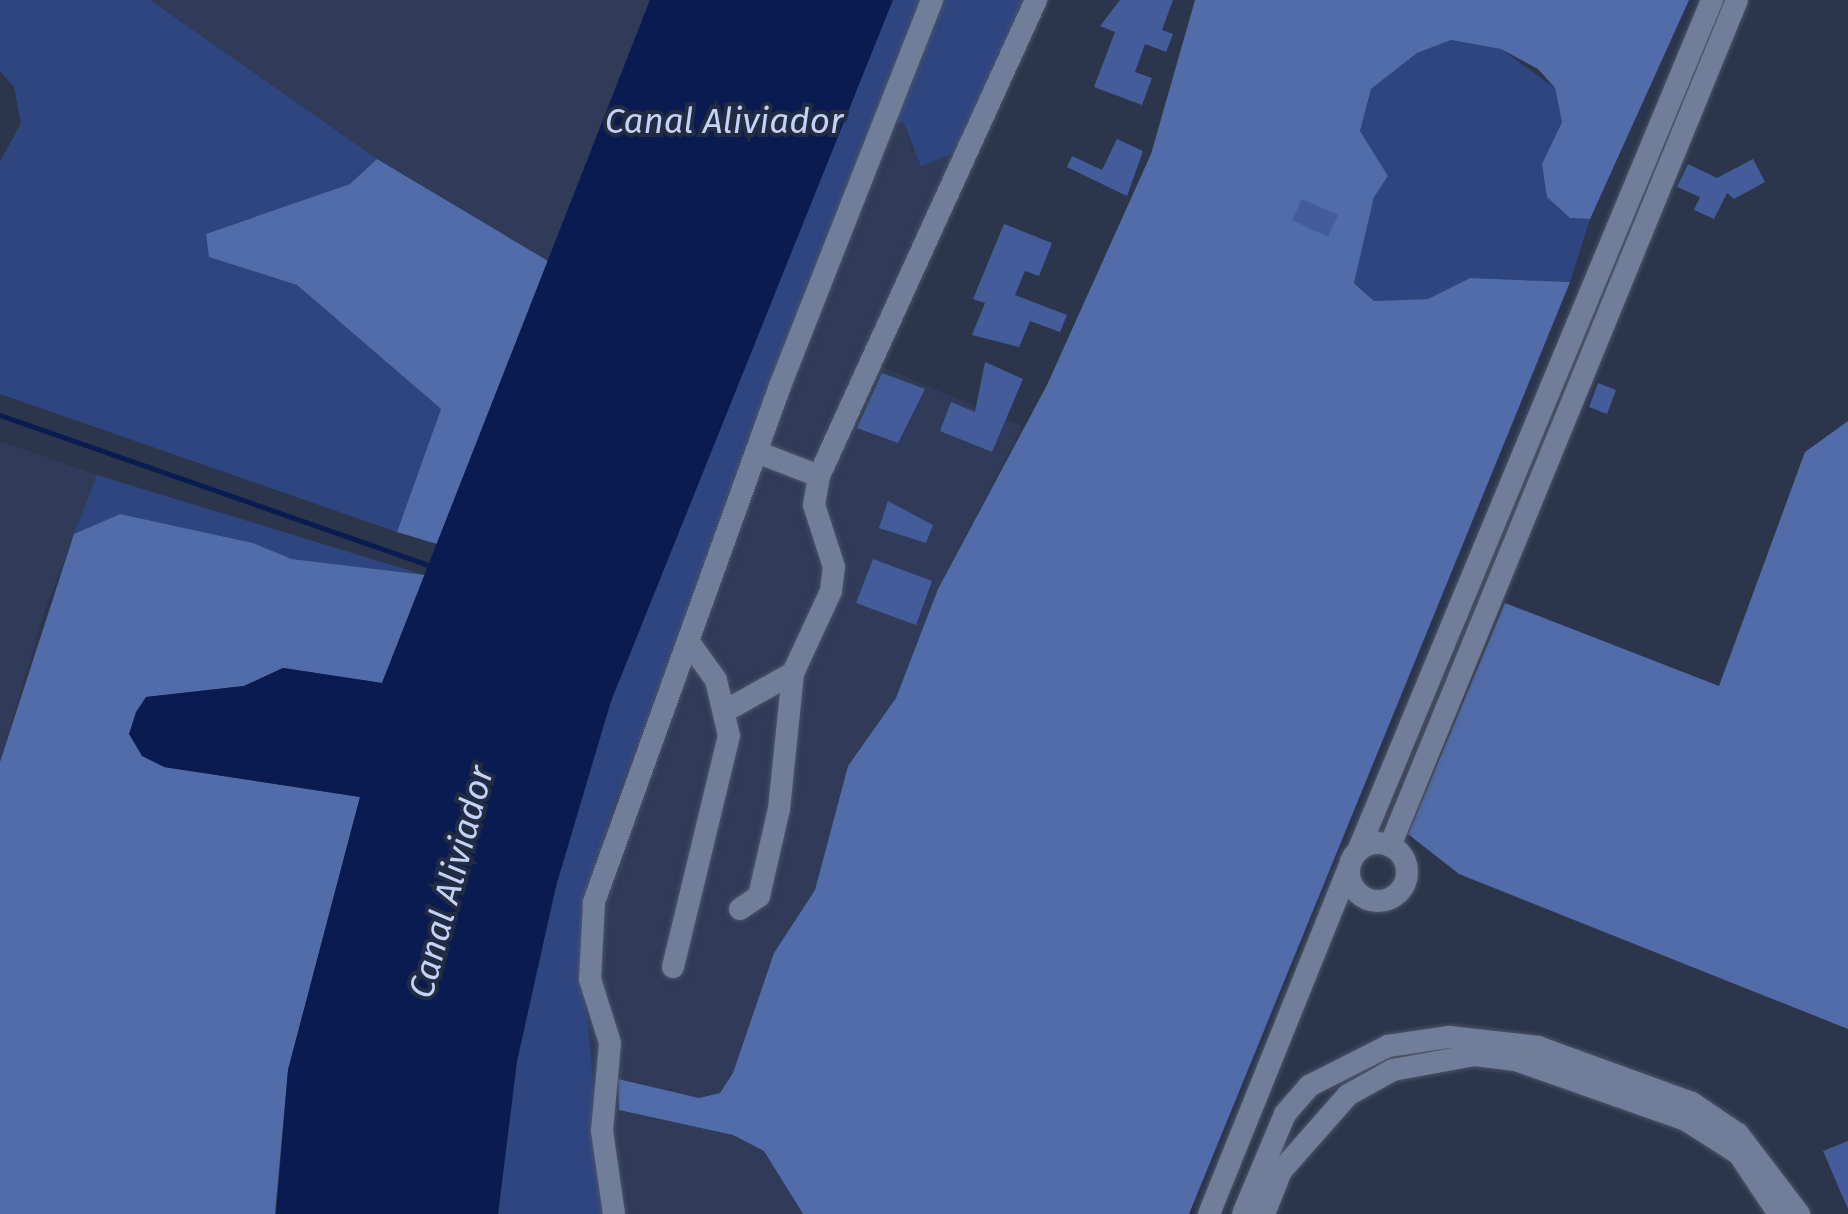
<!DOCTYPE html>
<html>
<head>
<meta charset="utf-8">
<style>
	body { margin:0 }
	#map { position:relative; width:1848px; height:1214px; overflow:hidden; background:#2b364d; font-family:"Fira Sans",sans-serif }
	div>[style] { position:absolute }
	.built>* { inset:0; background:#2f3b59 }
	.green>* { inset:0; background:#2f457f }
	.forest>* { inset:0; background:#526caa }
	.water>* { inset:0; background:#0a1b52 }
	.stream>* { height:5px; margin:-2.5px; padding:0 2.5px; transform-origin:2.5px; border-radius:2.5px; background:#0a1b52 }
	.building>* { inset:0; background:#445d9a }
	.roads { filter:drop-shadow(0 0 2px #4c5468) drop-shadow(0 0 2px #4c5468) }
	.minor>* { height:22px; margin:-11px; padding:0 11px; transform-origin:11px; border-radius:11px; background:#717e99 }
	.minor>.ring { margin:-11px; padding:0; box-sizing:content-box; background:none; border:22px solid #717e99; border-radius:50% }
	span { translate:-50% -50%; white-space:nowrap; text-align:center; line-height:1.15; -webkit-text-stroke:8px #212b42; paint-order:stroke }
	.water-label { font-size:35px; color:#c3d3f7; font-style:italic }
</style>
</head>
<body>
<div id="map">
	<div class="built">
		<i style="clip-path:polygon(150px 0,650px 0,548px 261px,377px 159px)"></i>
		<i style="clip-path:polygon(903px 121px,912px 152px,957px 152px,863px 359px,1023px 426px,938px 589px,896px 698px,848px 766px,815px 890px,774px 953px,733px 1073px,720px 1093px,699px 1098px,618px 1079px,620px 1110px,733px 1135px,764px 1151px,803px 1214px,605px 1214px,584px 980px,588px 903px,612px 811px,876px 128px)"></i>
		<i style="clip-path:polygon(0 441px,97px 475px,43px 616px,0 762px)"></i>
	</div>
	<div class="green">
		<i style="clip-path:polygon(0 0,150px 0,377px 159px,350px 184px,206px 235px,210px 257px,297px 285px,441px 409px,397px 532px,0 394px,0 162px,21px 123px,14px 87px,0 71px)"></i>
		<i style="clip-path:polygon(892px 0,1029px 0,957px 152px,921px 166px,903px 122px,876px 128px,612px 811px,588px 903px,584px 980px,605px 1214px,498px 1214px,517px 1061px,556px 886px,611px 701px)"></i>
		<i style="clip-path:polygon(1451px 40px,1501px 49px,1555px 88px,1562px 122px,1542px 164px,1570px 218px,1590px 219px,1570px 282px,1470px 278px,1428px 299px,1374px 301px,1354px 282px,1374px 197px,1388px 176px,1360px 131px,1371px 89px,1417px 53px)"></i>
		<i style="clip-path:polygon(97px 475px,424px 575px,292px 559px,253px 543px,120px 514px,74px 534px)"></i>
	</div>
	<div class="forest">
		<i style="clip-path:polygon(1195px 0,1689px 0,1590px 219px,1570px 218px,1547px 197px,1542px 164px,1562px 122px,1555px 88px,1538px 69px,1501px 49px,1451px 40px,1417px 53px,1371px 89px,1360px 131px,1388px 176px,1374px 197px,1354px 283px,1374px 301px,1428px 299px,1470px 278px,1570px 282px,1189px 1214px,803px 1214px,764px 1151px,733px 1135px,619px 1110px,618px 1079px,699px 1098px,720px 1093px,733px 1073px,774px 953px,815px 890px,848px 766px,896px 698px,938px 589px,1047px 385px,1151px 154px)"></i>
		<i style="clip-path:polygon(377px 159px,548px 261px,437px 544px,397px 532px,441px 409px,297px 285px,209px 257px,206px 234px,350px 184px)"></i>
		<i style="clip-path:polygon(1848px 421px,1848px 1029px,1459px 874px,1408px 834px,1505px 603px,1719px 686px,1805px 452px)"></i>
		<i style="clip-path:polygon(120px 514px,253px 543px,292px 559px,425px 575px,382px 683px,283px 668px,244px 686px,146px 697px,164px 767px,360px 797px,288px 1070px,275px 1214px,0 1214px,0 762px,74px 534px)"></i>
	</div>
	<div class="water">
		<i style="clip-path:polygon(650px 0,893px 0,611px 701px,556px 886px,517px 1061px,498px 1214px,276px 1214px,288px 1070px,360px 797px,164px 767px,142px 756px,129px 734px,136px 712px,146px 697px,244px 686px,283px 668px,382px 683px)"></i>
	</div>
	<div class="stream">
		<i style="left:0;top:415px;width:454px;rotate:19.3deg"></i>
	</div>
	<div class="building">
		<i style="clip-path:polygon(1120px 0,1173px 0,1162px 30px,1173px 34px,1166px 52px,1145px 44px,1135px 72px,1152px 78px,1142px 105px,1094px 87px,1115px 32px,1100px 26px)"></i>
		<i style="clip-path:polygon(1117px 139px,1143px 151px,1127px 196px,1067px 167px,1072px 156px,1102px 170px)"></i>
		<i style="clip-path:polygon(1753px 159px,1765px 182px,1734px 199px,1727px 193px,1714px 219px,1694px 210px,1700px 197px,1677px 187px,1688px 164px,1717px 178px)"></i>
		<i style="clip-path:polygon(1302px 199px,1338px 215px,1328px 237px,1292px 220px)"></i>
		<i style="clip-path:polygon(1004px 224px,1052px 243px,1039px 276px,1025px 271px,1015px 295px,1067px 315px,1060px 332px,1030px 321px,1019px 347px,972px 335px,985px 303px,973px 299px)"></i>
		<i style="clip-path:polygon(985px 362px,1023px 379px,992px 452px,940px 431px,951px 402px,975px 412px)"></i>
		<i style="clip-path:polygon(882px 373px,925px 389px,898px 443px,857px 428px)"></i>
		<i style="clip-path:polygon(1598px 383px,1616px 390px,1607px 414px,1589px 407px)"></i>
		<i style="clip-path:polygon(888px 501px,933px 525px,926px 543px,879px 528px)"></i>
		<i style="clip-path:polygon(873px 559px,932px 581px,916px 625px,856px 603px)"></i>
		<i style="clip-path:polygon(1848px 1141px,1848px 1209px,1823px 1151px)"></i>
	</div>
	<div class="roads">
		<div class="minor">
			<i style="left:759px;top:453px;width:64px;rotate:21deg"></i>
			<i style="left:819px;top:476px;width:523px;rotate:-65.49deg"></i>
			<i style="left:727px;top:710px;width:76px;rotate:-29.3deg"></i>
			<i class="ring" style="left:1349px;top:843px;width:36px;height:36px"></i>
			<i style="left:1390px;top:846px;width:914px;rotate:-67.7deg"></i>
			<i style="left:1358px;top:851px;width:922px;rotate:-67.41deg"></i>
			<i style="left:740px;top:909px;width:23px;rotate:-34deg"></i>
			<i style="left:759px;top:896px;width:89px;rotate:-77.1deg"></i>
			<i style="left:779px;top:809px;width:137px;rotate:-84.1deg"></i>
			<i style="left:793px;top:673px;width:90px;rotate:-65.1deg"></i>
			<i style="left:831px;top:591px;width:24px;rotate:-83deg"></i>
			<i style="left:834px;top:567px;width:65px;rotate:-107.9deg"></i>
			<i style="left:814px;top:505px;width:29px;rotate:-80deg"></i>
			<i style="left:673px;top:967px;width:238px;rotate:-76.4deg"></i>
			<i style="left:729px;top:736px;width:57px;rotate:-103.1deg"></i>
			<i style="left:716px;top:680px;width:48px;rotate:-125.7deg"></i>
			<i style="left:614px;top:1214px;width:84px;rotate:-98.2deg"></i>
			<i style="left:602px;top:1131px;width:88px;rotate:-84.8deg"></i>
			<i style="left:610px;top:1043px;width:67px;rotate:-107.4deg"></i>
			<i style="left:590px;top:979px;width:77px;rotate:-87deg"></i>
			<i style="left:594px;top:902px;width:548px;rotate:-70.18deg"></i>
			<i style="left:780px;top:386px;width:415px;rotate:-68.5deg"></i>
			<i style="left:1209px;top:1214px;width:373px;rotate:-68deg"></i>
			<i style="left:1243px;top:1214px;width:108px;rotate:-67.2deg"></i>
			<i style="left:1285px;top:1114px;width:37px;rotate:-49deg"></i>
			<i style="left:1309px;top:1086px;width:89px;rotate:-26.9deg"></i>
			<i style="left:1388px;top:1046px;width:62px;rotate:-8.4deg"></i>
			<i style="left:1449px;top:1037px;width:90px;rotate:6.4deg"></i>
			<i style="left:1538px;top:1047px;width:164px;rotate:20deg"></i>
			<i style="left:1692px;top:1103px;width:55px;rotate:34deg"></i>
			<i style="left:1738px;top:1134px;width:101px;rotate:52.7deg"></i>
			<i style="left:1264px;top:1214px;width:46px;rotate:-68.4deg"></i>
			<i style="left:1281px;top:1171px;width:101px;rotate:-48.6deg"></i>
			<i style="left:1348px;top:1095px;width:51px;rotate:-29.1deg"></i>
			<i style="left:1393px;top:1070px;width:83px;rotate:-10.4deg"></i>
			<i style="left:1475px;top:1055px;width:41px;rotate:7deg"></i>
			<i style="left:1516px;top:1060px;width:180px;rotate:19.4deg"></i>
			<i style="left:1686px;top:1120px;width:63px;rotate:32.7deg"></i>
			<i style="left:1739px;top:1154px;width:72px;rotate:56.3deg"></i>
		</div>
	</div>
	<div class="water-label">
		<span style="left:724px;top:121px">Canal Aliviador</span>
		<span style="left:451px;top:882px;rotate:-75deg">Canal Aliviador</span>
	</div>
</div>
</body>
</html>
